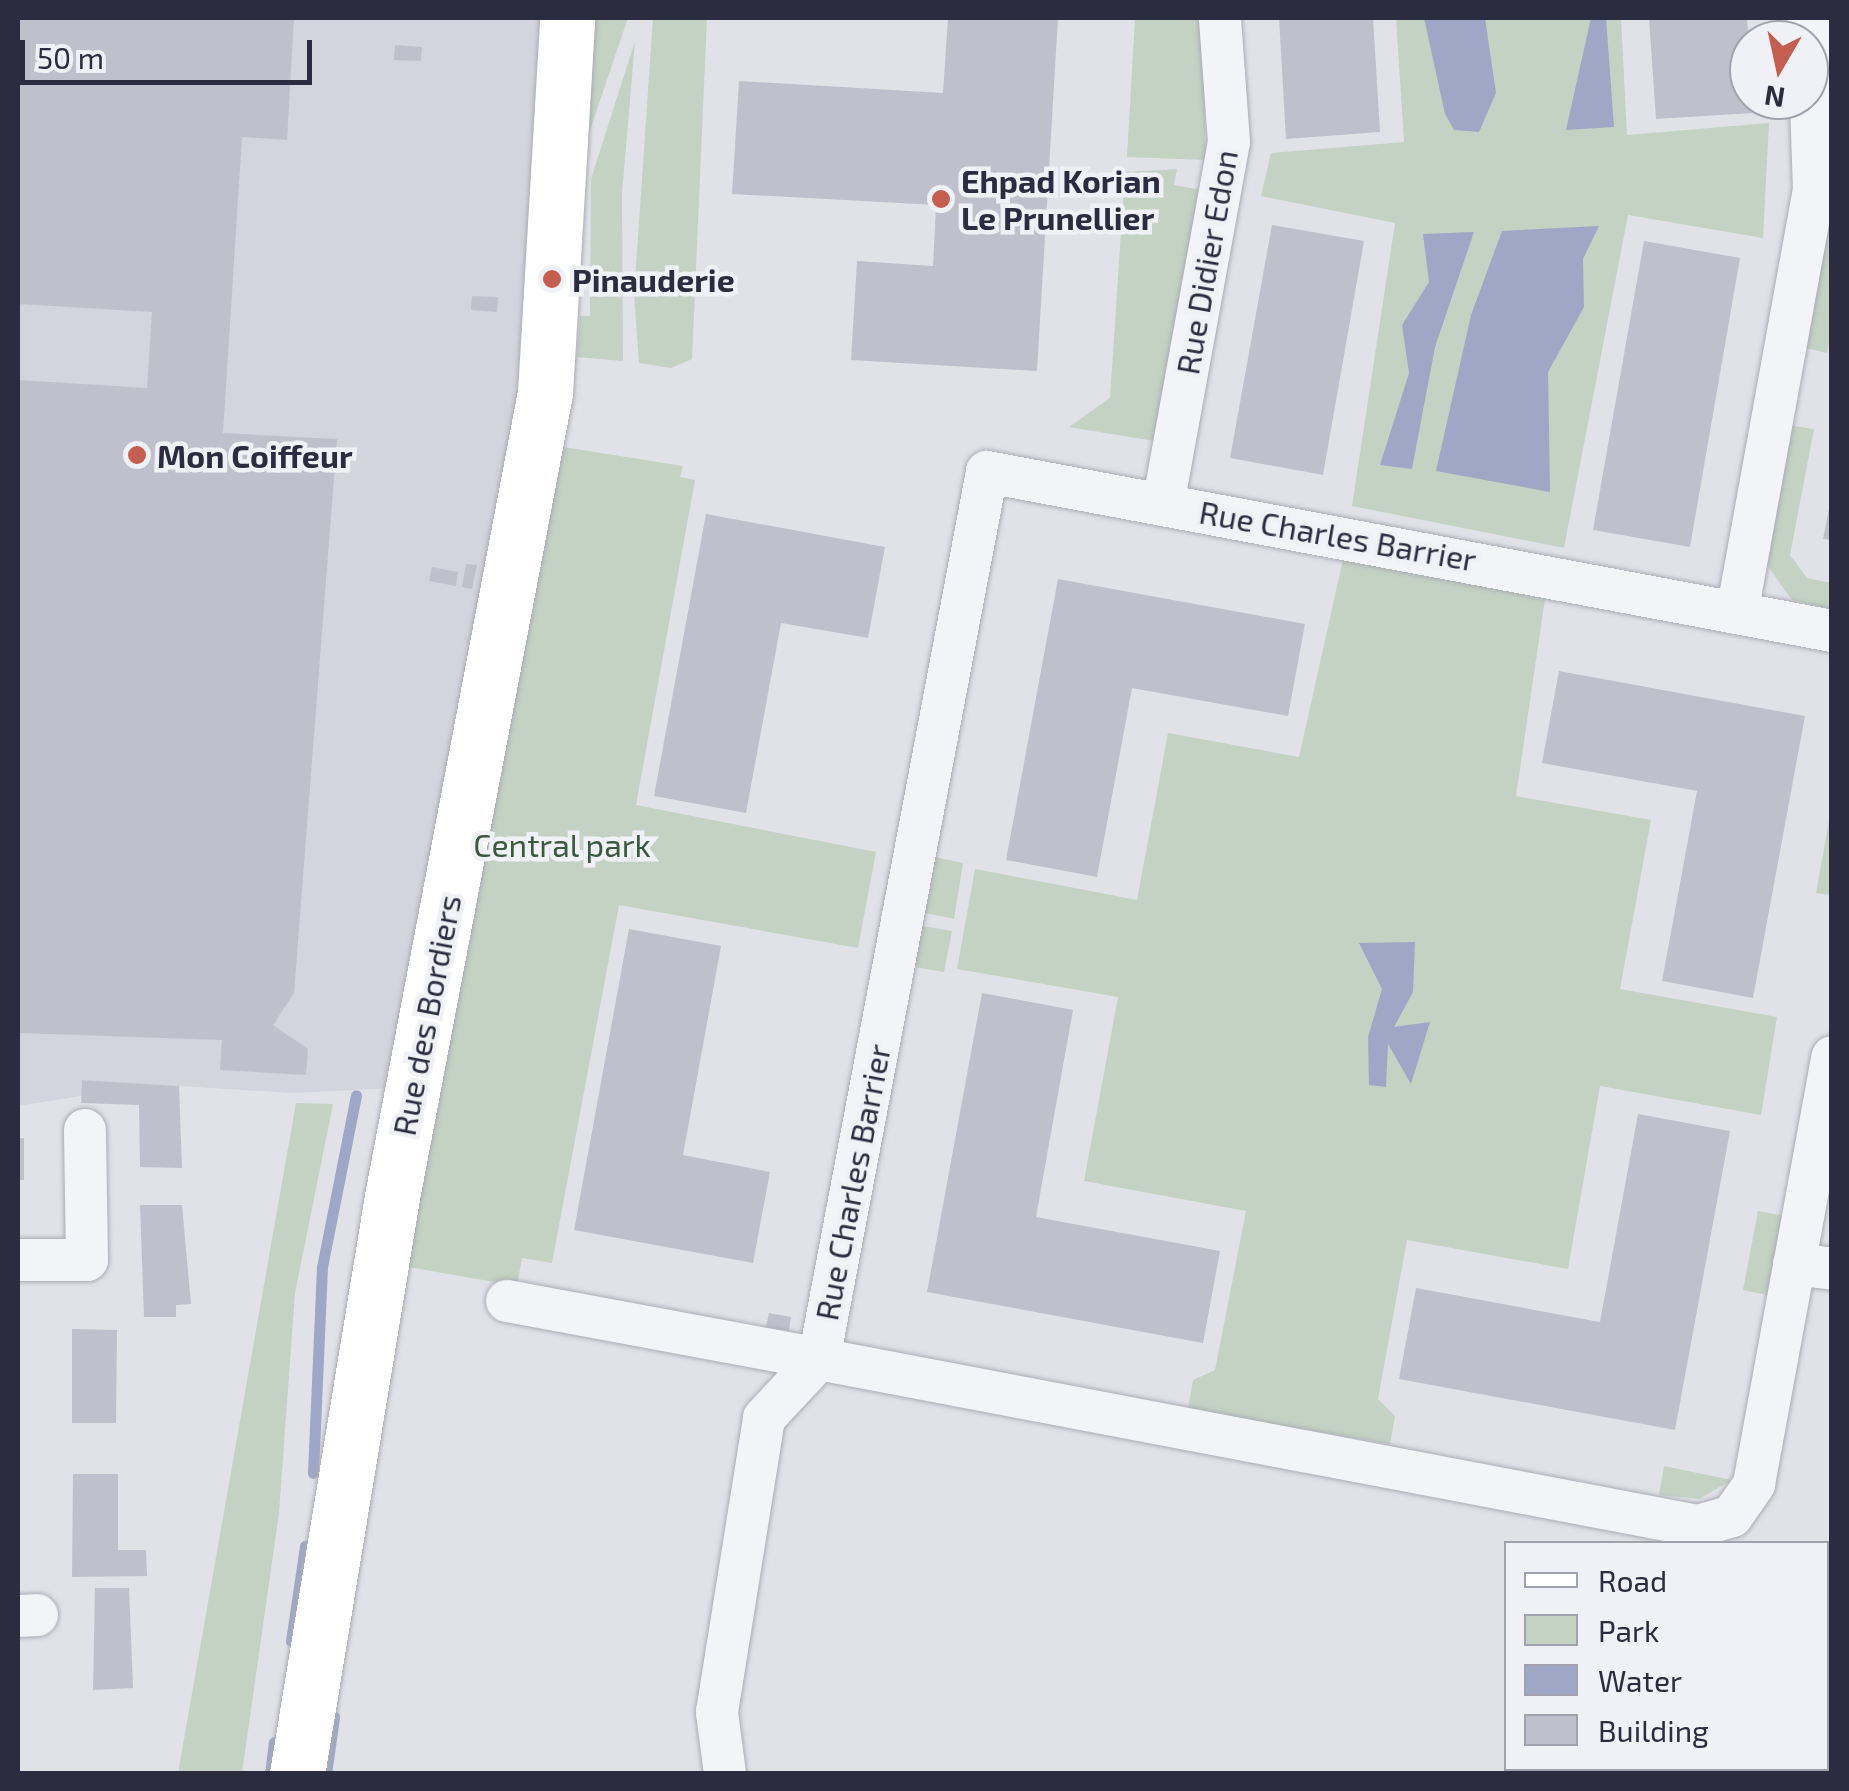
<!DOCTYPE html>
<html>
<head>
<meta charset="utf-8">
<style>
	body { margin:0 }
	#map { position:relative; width:1849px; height:1791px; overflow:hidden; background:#e1e2e8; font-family:"Exo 2",sans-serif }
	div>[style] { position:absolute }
	.built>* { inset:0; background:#d3d4dd }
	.green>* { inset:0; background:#c3d2c3 }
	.water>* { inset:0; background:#9fa7c6 }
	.stream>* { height:11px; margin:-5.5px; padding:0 5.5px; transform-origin:5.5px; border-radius:5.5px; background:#9fa7c6 }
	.building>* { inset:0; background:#bfc0cb }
	.roads { filter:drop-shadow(0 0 2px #aaabb5) drop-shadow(0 0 2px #aaabb5) }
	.street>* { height:42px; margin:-21px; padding:0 21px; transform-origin:21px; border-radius:21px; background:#f3f4f7 }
	.secondary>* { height:55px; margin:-27.5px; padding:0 27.5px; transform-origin:27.5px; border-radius:27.5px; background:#fff }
	.dots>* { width:28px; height:28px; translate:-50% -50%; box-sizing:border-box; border:5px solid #f0f1f6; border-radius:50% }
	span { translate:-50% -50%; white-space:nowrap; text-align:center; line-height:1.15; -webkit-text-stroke:9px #f0f1f6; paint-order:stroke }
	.poi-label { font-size:32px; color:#2b2c3f; font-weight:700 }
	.left { translate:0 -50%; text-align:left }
	.street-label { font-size:32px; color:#2b2c3f }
	.park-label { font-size:32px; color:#39593c }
	.frame { position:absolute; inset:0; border:20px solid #2b2c3f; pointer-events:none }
	.legend { position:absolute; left:1504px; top:1541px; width:325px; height:230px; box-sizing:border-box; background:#f0f1f6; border:2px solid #a1a2ad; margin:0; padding:12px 18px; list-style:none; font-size:30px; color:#2b2c3f }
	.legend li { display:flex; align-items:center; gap:20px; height:50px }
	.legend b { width:50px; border:2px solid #a1a2ad }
	.north { position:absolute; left:1729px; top:20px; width:100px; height:100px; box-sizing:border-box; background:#f0f1f6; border:2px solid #a1a2ad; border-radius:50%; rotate:189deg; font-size:28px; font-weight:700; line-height:40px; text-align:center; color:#2b2c3f }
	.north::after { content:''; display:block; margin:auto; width:35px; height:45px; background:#c35e50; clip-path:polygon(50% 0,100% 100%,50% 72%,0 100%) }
	.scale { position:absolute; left:20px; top:40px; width:292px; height:45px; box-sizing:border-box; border:5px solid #2b2c3f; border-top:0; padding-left:12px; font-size:30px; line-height:35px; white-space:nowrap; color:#2b2c3f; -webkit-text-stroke:8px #f0f1f6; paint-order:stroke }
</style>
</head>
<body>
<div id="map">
	<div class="built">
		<i style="clip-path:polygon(18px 18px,567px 18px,559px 122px,413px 1087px,293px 1093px,83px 1080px,81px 1096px,18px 1106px)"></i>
	</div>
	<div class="green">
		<i style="clip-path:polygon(585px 18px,628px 18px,586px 142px)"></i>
		<i style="clip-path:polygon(653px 18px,707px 18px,692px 359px,671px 368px,639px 363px,634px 295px)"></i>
		<i style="clip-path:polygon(1135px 18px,1202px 18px,1206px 160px,1127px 157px)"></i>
		<i style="clip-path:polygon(1396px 18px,1621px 18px,1627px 135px,1769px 123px,1763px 238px,1628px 215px,1564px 548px,1352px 506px,1395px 223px,1261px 196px,1271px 153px,1404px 142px)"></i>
		<i style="clip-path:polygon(635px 41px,622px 194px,623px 361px,577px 357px,580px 316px,590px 316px,591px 179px)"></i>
		<i style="clip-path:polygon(1177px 169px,1174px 185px,1202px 190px,1154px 441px,1069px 427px,1110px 398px,1125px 172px)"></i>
		<i style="clip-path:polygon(1831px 195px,1832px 331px,1827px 353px,1802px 347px)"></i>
		<i style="clip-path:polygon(1788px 425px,1814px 429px,1790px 555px,1807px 578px,1831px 583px,1831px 609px,1792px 600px,1767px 565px)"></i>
		<i style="clip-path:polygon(557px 446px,683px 466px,680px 477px,695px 480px,636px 805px,876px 852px,858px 948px,619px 905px,552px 1263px,522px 1258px,517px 1286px,397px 1265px)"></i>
		<i style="clip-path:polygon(1344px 555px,1546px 592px,1516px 796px,1651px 820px,1620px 989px,1777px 1017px,1761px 1115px,1600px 1086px,1568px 1269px,1407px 1240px,1378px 1399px,1395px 1416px,1390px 1444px,1188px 1409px,1193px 1380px,1215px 1370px,1246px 1211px,1084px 1181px,1118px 997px,957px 969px,975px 869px,1137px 900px,1168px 733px,1299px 757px)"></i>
		<i style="clip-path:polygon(1830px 815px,1832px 815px,1831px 895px,1816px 893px)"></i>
		<i style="clip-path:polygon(935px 857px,963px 863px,954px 919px,916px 911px)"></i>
		<i style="clip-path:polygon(912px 924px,952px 931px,944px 972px,914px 967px)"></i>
		<i style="clip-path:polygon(296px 1103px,333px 1104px,295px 1293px,279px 1513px,242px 1773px,178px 1773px)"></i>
		<i style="clip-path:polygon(1758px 1211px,1786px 1216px,1772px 1296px,1743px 1290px)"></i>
		<i style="clip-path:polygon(1664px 1466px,1732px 1480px,1699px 1499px,1659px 1495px)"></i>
	</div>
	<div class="water">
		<i style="clip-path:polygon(1424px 18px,1485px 18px,1496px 93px,1479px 132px,1454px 130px,1445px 114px)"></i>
		<i style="clip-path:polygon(1591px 18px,1606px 18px,1614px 127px,1566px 130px)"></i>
		<i style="clip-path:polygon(1599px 226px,1583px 259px,1584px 307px,1548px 372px,1550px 492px,1436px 471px,1471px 315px,1502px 231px)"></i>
		<i style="clip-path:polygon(1474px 232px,1435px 347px,1412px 469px,1380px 465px,1409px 373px,1402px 325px,1429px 282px,1423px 234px)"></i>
		<i style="clip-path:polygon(1415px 942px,1413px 992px,1394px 1027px,1430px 1022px,1411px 1084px,1388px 1044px,1386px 1087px,1369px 1085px,1368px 1037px,1382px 989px,1359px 943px)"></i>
	</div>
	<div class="stream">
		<i style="left:313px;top:1473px;width:206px;rotate:-87.5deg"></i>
		<i style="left:322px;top:1267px;width:175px;rotate:-78.8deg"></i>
		<i style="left:291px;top:1641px;width:96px;rotate:-81.6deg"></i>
		<i style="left:270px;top:1774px;width:32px;rotate:-83deg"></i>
		<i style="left:326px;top:1774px;width:58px;rotate:-82deg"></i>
	</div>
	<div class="building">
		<i style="clip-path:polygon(18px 18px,294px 18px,287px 140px,242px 137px,223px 433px,337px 439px,294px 993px,273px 1025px,308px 1049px,306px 1075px,220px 1070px,222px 1040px,18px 1033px,18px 380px,147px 388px,152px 312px,18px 304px)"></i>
		<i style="clip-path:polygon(948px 18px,1058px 18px,1037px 371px,851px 360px,857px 261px,933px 266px,936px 205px,732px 194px,739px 81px,943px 93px)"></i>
		<i style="clip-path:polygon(1279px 18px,1373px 18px,1380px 132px,1286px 139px)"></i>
		<i style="clip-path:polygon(1649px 18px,1747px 18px,1753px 113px,1656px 119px)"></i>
		<i style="clip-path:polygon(395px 45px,422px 47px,421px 61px,394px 60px)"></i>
		<i style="clip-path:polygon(1272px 225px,1364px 241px,1323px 475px,1230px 458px)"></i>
		<i style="clip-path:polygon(1644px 241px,1740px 258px,1690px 547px,1593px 530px)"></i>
		<i style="clip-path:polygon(472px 296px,498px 297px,497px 312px,471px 310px)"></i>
		<i style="clip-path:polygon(1830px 504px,1832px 504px,1832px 540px,1823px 539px)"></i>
		<i style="clip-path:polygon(706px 514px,885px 547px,868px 638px,781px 623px,746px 813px,654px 796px)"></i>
		<i style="clip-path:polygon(466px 564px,477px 565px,472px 589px,462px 587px)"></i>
		<i style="clip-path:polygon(432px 567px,458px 572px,456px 586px,429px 581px)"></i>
		<i style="clip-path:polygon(1058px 579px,1305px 624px,1288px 716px,1132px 688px,1097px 877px,1006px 860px)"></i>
		<i style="clip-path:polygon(1559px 671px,1805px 716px,1753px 998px,1662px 981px,1697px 791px,1542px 763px)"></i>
		<i style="clip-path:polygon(629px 929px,721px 946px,683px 1155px,770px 1172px,753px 1263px,574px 1230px)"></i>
		<i style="clip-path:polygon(982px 993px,1073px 1010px,1036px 1217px,1220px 1251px,1203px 1343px,927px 1292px)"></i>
		<i style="clip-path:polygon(82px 1080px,179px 1086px,182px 1168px,140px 1167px,139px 1105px,81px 1103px)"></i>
		<i style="clip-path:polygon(1638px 1114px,1730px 1131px,1675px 1430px,1399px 1379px,1416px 1288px,1600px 1322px)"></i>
		<i style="clip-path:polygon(18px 1138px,24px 1138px,24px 1180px,18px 1180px)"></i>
		<i style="clip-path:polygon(140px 1205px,182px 1205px,191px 1304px,176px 1305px,176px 1317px,144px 1317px)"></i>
		<i style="clip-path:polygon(769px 1313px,791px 1317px,789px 1331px,766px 1327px)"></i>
		<i style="clip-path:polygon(72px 1329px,117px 1330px,116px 1423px,72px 1423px)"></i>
		<i style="clip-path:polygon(73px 1474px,118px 1474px,118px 1550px,146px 1550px,147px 1576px,72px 1577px)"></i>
		<i style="clip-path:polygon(95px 1588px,129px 1588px,133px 1688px,93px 1690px)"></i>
	</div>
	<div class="roads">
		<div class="street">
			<i style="left:1163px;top:505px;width:369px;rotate:-79.7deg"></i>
			<i style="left:1229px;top:142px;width:124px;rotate:-94.2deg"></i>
			<i style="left:1737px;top:613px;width:431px;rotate:-79.7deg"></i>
			<i style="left:1814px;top:189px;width:171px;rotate:-92deg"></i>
			<i style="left:1832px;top:631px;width:860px;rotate:-169.34deg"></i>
			<i style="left:987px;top:472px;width:903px;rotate:100.72deg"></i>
			<i style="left:819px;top:1359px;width:895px;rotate:10.76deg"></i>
			<i style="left:1698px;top:1526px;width:35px;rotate:-16deg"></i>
			<i style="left:1732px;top:1516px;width:39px;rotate:-55deg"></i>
			<i style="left:1754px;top:1484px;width:434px;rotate:-79.6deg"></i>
			<i style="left:18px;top:1260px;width:69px"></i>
			<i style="left:87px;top:1260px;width:130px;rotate:-90.9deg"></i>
			<i style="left:1794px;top:1264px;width:38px;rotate:7deg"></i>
			<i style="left:507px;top:1301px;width:317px;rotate:10.5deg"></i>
			<i style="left:18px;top:1616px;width:19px;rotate:-3deg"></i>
			<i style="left:725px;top:1774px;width:63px;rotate:-97.4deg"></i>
			<i style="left:717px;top:1712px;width:298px;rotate:-80.9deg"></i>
			<i style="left:764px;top:1418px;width:81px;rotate:-47deg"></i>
		</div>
		<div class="secondary">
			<i style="left:297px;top:1774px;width:585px;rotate:-80.65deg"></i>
			<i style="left:392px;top:1197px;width:818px;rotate:-79.23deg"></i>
			<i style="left:545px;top:393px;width:376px;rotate:-86.6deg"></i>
		</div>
	</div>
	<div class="dots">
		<i style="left:941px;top:199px;background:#c35e50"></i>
		<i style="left:552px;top:279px;background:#c35e50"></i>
		<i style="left:137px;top:455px;background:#c35e50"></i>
	</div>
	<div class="poi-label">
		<span class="left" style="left:961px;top:199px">Ehpad Korian<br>Le Prunellier</span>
		<span class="left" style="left:572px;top:279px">Pinauderie</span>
		<span class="left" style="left:157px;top:455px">Mon Coiffeur</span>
	</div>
	<div class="street-label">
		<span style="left:1206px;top:262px;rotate:-80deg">Rue Didier Edon</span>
		<span style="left:1338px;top:535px;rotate:10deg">Rue Charles Barrier</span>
		<span style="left:426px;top:1015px;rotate:-79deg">Rue des Bordiers</span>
		<span style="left:852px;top:1182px;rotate:-79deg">Rue Charles Barrier</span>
	</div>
	<div class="park-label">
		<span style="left:562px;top:844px">Central park</span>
	</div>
	<div class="frame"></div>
	<ul class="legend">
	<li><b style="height:12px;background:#fff"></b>Road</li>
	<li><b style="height:28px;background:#c3d2c3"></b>Park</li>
	<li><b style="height:28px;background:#9fa7c6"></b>Water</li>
	<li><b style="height:28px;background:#bfc0cb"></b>Building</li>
	</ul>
	<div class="north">N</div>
	<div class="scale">50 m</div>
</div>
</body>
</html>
